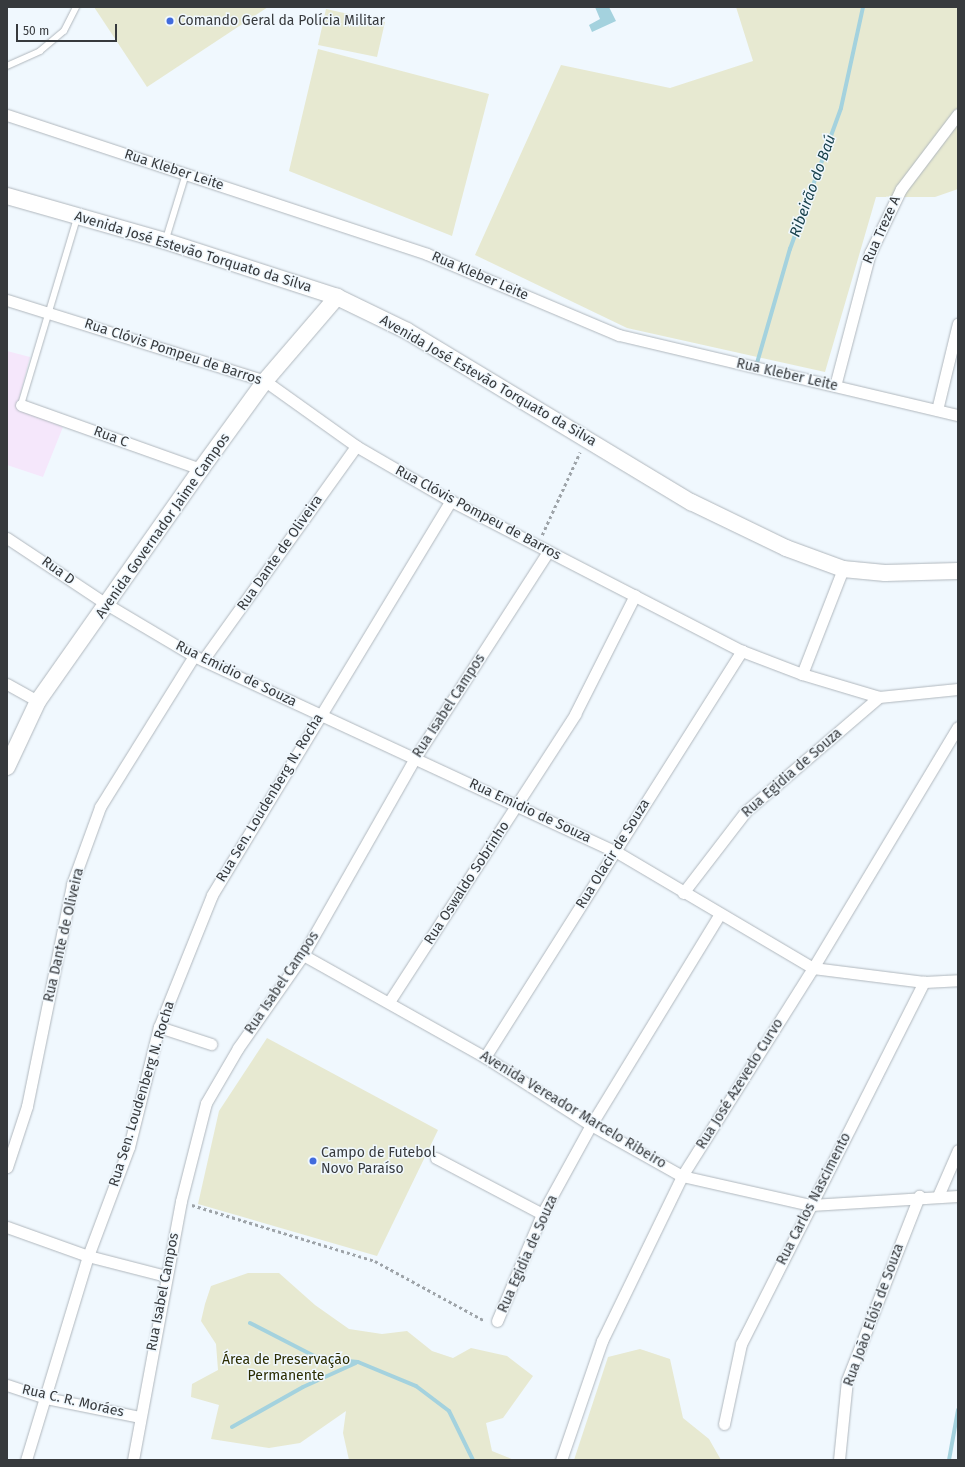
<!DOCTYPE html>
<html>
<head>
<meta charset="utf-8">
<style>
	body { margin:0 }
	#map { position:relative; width:965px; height:1467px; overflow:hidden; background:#f0f8fe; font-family:"Fira Sans",sans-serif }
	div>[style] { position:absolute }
	.education>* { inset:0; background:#f5e7fb }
	.green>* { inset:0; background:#e7e9d1 }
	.water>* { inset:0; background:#a4d2de }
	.stream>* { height:4px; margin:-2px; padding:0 2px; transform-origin:2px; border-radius:2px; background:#a4d2de }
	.path>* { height:2.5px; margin-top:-1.25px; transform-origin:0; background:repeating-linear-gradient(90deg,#9ea4a9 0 3px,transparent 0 6px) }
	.roads { filter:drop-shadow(0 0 1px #b0b7bd) drop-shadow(0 0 1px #b0b7bd) }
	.lane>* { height:5.5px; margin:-2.75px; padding:0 2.75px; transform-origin:2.75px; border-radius:2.75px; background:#fff }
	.street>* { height:11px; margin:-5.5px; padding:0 5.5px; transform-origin:5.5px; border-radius:5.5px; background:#fff }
	.secondary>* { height:16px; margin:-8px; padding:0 8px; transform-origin:8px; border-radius:8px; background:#fff }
	.dots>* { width:11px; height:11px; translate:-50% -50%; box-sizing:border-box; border:2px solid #f0f8fe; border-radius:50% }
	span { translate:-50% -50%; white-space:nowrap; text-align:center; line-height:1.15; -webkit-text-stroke:3px #f0f8fe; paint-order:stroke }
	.poi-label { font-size:14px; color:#373a3d }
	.left { translate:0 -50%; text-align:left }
	.street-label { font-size:14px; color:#373a3d }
	.park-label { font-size:14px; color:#2b2c00 }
	.water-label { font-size:15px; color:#18414b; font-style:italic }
	.frame { position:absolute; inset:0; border:8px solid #373a3d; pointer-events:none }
	.scale { position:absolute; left:16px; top:24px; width:101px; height:18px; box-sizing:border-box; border:2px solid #373a3d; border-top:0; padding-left:5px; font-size:12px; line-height:14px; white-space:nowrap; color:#373a3d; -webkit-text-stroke:3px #f0f8fe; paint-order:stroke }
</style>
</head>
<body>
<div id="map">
	<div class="education">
		<i style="clip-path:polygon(7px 351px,30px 357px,17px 407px,63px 427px,43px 477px,7px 465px)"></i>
	</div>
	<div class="green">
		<i style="clip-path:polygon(94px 7px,268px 7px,147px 87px)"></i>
		<i style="clip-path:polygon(736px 7px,958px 7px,958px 189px,935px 197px,876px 197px,825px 372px,627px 328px,475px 255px,561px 65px,670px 88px,753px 61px)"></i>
		<i style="clip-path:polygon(326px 9px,385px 22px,377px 57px,318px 45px)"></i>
		<i style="clip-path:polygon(318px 49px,489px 94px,452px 236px,289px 171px)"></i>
		<i style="clip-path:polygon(267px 1038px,438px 1130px,377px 1256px,198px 1204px,219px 1111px)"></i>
		<i style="clip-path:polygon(248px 1273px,279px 1273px,315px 1305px,349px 1329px,382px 1334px,407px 1331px,432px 1351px,453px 1358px,471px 1348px,507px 1356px,533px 1376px,503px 1418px,486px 1423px,492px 1451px,514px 1460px,349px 1460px,343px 1433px,346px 1411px,300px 1443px,269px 1448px,211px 1439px,219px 1405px,191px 1397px,192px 1384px,218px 1370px,216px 1344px,201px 1321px,205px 1304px,211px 1286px)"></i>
		<i style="clip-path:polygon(640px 1349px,670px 1359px,683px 1418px,709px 1439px,721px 1460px,574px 1460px,608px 1357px)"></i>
	</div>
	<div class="water">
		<i style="clip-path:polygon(595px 7px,609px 7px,616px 21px,592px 32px,589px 25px,600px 19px)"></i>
	</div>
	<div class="stream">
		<i style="left:757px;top:363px;width:119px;rotate:-73.9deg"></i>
		<i style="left:790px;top:249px;width:150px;rotate:-70.1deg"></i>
		<i style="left:841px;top:108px;width:103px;rotate:-77.7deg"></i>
		<i style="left:250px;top:1323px;width:76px;rotate:27.2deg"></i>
		<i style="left:318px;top:1358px;width:40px;rotate:5.7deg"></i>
		<i style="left:358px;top:1362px;width:63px;rotate:22.5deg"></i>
		<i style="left:416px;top:1386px;width:41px;rotate:37.1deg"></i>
		<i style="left:449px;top:1411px;width:55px;rotate:63.9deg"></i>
		<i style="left:232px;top:1427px;width:81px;rotate:-29.4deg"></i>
		<i style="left:303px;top:1387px;width:58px;rotate:-24.4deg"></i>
		<i style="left:949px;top:1460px;width:51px;rotate:-79.8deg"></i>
	</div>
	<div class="path">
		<i style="left:542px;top:535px;width:91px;rotate:-65.4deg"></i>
		<i style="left:192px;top:1205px;width:191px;rotate:17deg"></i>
		<i style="left:375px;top:1261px;width:125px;rotate:28.6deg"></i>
	</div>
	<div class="roads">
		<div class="lane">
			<i style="left:7px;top:66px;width:36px;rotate:-24deg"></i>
			<i style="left:40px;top:51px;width:31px;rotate:-40deg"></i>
			<i style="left:64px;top:31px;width:27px;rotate:-63deg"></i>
			<i style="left:166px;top:239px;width:68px;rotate:-72.9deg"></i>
			<i style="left:21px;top:405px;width:195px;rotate:-73.3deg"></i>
		</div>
		<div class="street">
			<i style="left:7px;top:115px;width:442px;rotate:18.3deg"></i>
			<i style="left:427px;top:254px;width:208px;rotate:22.9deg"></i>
			<i style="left:619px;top:335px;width:348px;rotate:13.3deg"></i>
			<i style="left:7px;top:300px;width:270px;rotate:17.4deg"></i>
			<i style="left:265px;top:381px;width:112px;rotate:35.5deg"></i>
			<i style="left:356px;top:446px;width:110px;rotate:30.1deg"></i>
			<i style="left:451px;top:501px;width:327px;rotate:27.3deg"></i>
			<i style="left:742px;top:651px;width:64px;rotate:21deg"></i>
			<i style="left:802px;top:674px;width:80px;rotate:16.6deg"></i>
			<i style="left:879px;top:697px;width:79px;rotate:-5.8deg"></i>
			<i style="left:835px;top:386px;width:138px;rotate:-75.3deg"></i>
			<i style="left:870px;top:253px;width:71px;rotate:-64.2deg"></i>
			<i style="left:901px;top:189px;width:94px;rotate:-52.8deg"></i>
			<i style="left:21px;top:405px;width:191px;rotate:19.6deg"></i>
			<i style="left:937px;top:410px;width:89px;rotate:-76.4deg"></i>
			<i style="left:7px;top:538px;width:121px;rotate:33.6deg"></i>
			<i style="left:108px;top:605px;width:100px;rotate:30.7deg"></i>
			<i style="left:194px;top:656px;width:464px;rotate:24.9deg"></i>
			<i style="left:615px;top:851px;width:230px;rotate:30.6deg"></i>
			<i style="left:813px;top:968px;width:112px;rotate:7.2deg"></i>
			<i style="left:924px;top:982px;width:34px;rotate:-3deg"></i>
			<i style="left:203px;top:660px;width:263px;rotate:-54.4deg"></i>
			<i style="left:802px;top:674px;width:113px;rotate:-68.7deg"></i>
			<i style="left:7px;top:684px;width:35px;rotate:29deg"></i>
			<i style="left:683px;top:893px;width:103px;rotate:-52.5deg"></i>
			<i style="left:746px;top:811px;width:175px;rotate:-40.6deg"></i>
			<i style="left:303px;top:955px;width:209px;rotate:29.3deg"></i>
			<i style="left:485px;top:1057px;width:126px;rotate:32.7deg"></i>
			<i style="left:591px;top:1125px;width:104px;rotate:29.3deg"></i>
			<i style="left:682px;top:1176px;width:132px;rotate:12.7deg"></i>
			<i style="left:811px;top:1205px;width:147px;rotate:-3.5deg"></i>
			<i style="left:389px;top:1002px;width:343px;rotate:-57.1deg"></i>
			<i style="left:575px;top:714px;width:133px;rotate:-63.2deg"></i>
			<i style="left:159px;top:1027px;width:55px;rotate:18.1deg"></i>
			<i style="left:485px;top:1057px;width:481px;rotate:-57.7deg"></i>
			<i style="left:436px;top:1158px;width:120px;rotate:27.8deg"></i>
			<i style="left:7px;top:1167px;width:64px;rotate:-71.8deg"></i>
			<i style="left:27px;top:1106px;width:227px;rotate:-78.5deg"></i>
			<i style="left:72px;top:884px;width:82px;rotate:-70deg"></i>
			<i style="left:100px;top:807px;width:178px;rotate:-58.1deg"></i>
			<i style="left:938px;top:1196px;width:50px;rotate:-66.5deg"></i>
			<i style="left:7px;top:1227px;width:86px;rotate:19.7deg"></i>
			<i style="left:88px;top:1256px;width:81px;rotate:14.4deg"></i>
			<i style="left:497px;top:1321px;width:116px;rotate:-67.2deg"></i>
			<i style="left:542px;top:1214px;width:102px;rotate:-61.2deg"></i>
			<i style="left:591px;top:1125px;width:246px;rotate:-58.6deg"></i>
			<i style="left:7px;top:1385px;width:41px;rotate:18.4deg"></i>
			<i style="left:46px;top:1398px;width:95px;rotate:11.5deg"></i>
			<i style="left:724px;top:1424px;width:82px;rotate:-78deg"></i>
			<i style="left:741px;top:1344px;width:406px;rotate:-63.2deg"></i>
			<i style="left:26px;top:1460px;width:213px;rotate:-73.1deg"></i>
			<i style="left:88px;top:1256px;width:116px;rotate:-69.4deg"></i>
			<i style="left:129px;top:1147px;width:124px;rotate:-76deg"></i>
			<i style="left:159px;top:1027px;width:142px;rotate:-68.1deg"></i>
			<i style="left:212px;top:895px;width:461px;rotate:-58.8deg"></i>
			<i style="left:133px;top:1460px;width:263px;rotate:-79.5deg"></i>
			<i style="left:181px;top:1201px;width:101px;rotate:-75.7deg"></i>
			<i style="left:206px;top:1103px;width:64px;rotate:-59.8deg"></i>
			<i style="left:238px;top:1048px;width:113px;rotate:-55deg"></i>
			<i style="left:303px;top:955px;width:227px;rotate:-60.4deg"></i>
			<i style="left:415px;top:758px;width:245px;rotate:-57.2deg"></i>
			<i style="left:561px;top:1460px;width:126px;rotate:-71deg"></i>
			<i style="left:602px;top:1341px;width:183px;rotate:-64.1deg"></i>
			<i style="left:682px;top:1176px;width:246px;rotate:-57.8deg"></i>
			<i style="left:813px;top:968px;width:281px;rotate:-59deg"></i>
			<i style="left:839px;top:1460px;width:80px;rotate:-84.3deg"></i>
			<i style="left:847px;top:1380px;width:198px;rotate:-68.6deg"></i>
		</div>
		<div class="secondary">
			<i style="left:7px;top:196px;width:164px;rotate:15.9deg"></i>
			<i style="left:165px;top:241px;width:181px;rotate:18deg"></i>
			<i style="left:337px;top:297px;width:78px;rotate:25.9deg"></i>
			<i style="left:407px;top:331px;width:332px;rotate:31.1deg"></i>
			<i style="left:691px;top:502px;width:106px;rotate:25.8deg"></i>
			<i style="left:786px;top:548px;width:61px;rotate:20.2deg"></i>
			<i style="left:843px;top:569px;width:42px;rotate:5.4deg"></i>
			<i style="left:885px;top:573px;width:73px;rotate:-1.6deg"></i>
			<i style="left:7px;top:767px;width:73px;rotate:-64.8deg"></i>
			<i style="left:38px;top:701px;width:284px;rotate:-54.9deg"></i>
			<i style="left:201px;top:469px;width:109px;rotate:-54deg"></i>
			<i style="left:265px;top:381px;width:111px;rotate:-49.4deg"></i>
		</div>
	</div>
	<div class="dots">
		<i style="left:170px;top:21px;background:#416bdd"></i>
		<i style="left:313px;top:1161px;background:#416bdd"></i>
	</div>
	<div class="poi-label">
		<span class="left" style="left:178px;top:21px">Comando Geral da Polícia Militar</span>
		<span class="left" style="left:321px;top:1161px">Campo de Futebol<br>Novo Paraíso</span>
	</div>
	<div class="street-label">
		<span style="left:174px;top:170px;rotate:18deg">Rua Kleber Leite</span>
		<span style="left:882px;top:230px;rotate:-66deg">Rua Treze A</span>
		<span style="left:193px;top:252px;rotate:17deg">Avenida José Estevão Torquato da Silva</span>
		<span style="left:480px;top:276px;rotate:23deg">Rua Kleber Leite</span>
		<span style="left:173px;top:352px;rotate:18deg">Rua Clóvis Pompeu de Barros</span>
		<span style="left:787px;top:375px;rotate:13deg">Rua Kleber Leite</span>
		<span style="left:488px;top:381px;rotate:30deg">Avenida José Estevão Torquato da Silva</span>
		<span style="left:111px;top:437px;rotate:20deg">Rua C</span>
		<span style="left:478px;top:513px;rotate:28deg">Rua Clóvis Pompeu de Barros</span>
		<span style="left:163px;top:526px;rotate:-55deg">Avenida Governador Jaime Campos</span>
		<span style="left:280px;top:553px;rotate:-55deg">Rua Dante de Oliveira</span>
		<span style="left:58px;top:571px;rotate:36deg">Rua D</span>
		<span style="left:236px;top:674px;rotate:26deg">Rua Emidio de Souza</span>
		<span style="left:449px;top:706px;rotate:-57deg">Rua Isabel Campos</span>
		<span style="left:792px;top:773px;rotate:-41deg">Rua Egidia de Souza</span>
		<span style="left:270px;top:798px;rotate:-59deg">Rua Sen. Loudenberg N. Rocha</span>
		<span style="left:530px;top:811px;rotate:25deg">Rua Emidio de Souza</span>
		<span style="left:613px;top:854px;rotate:-58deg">Rua Olacir de Souza</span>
		<span style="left:467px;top:883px;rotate:-57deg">Rua Oswaldo Sobrinho</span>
		<span style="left:64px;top:935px;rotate:-77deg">Rua Dante de Oliveira</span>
		<span style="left:282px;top:983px;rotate:-56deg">Rua Isabel Campos</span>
		<span style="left:740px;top:1084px;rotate:-58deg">Rua José Azevedo Curvo</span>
		<span style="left:142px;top:1094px;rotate:-73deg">Rua Sen. Loudenberg N. Rocha</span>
		<span style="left:573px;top:1110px;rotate:31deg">Avenida Vereador Marcelo Ribeiro</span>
		<span style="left:814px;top:1199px;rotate:-63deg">Rua Carlos Nascimento</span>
		<span style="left:528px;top:1254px;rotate:-66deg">Rua Egidia de Souza</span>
		<span style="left:163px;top:1292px;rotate:-79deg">Rua Isabel Campos</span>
		<span style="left:874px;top:1315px;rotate:-70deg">Rua João Elóis de Souza</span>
		<span style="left:73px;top:1401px;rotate:13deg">Rua C. R. Moráes</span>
	</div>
	<div class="park-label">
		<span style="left:286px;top:1368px">Área de Preservação<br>Permanente</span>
	</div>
	<div class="water-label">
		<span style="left:813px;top:186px;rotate:-70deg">Ribeirão do Baú</span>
	</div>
	<div class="frame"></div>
	<div class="scale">50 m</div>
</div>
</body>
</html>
